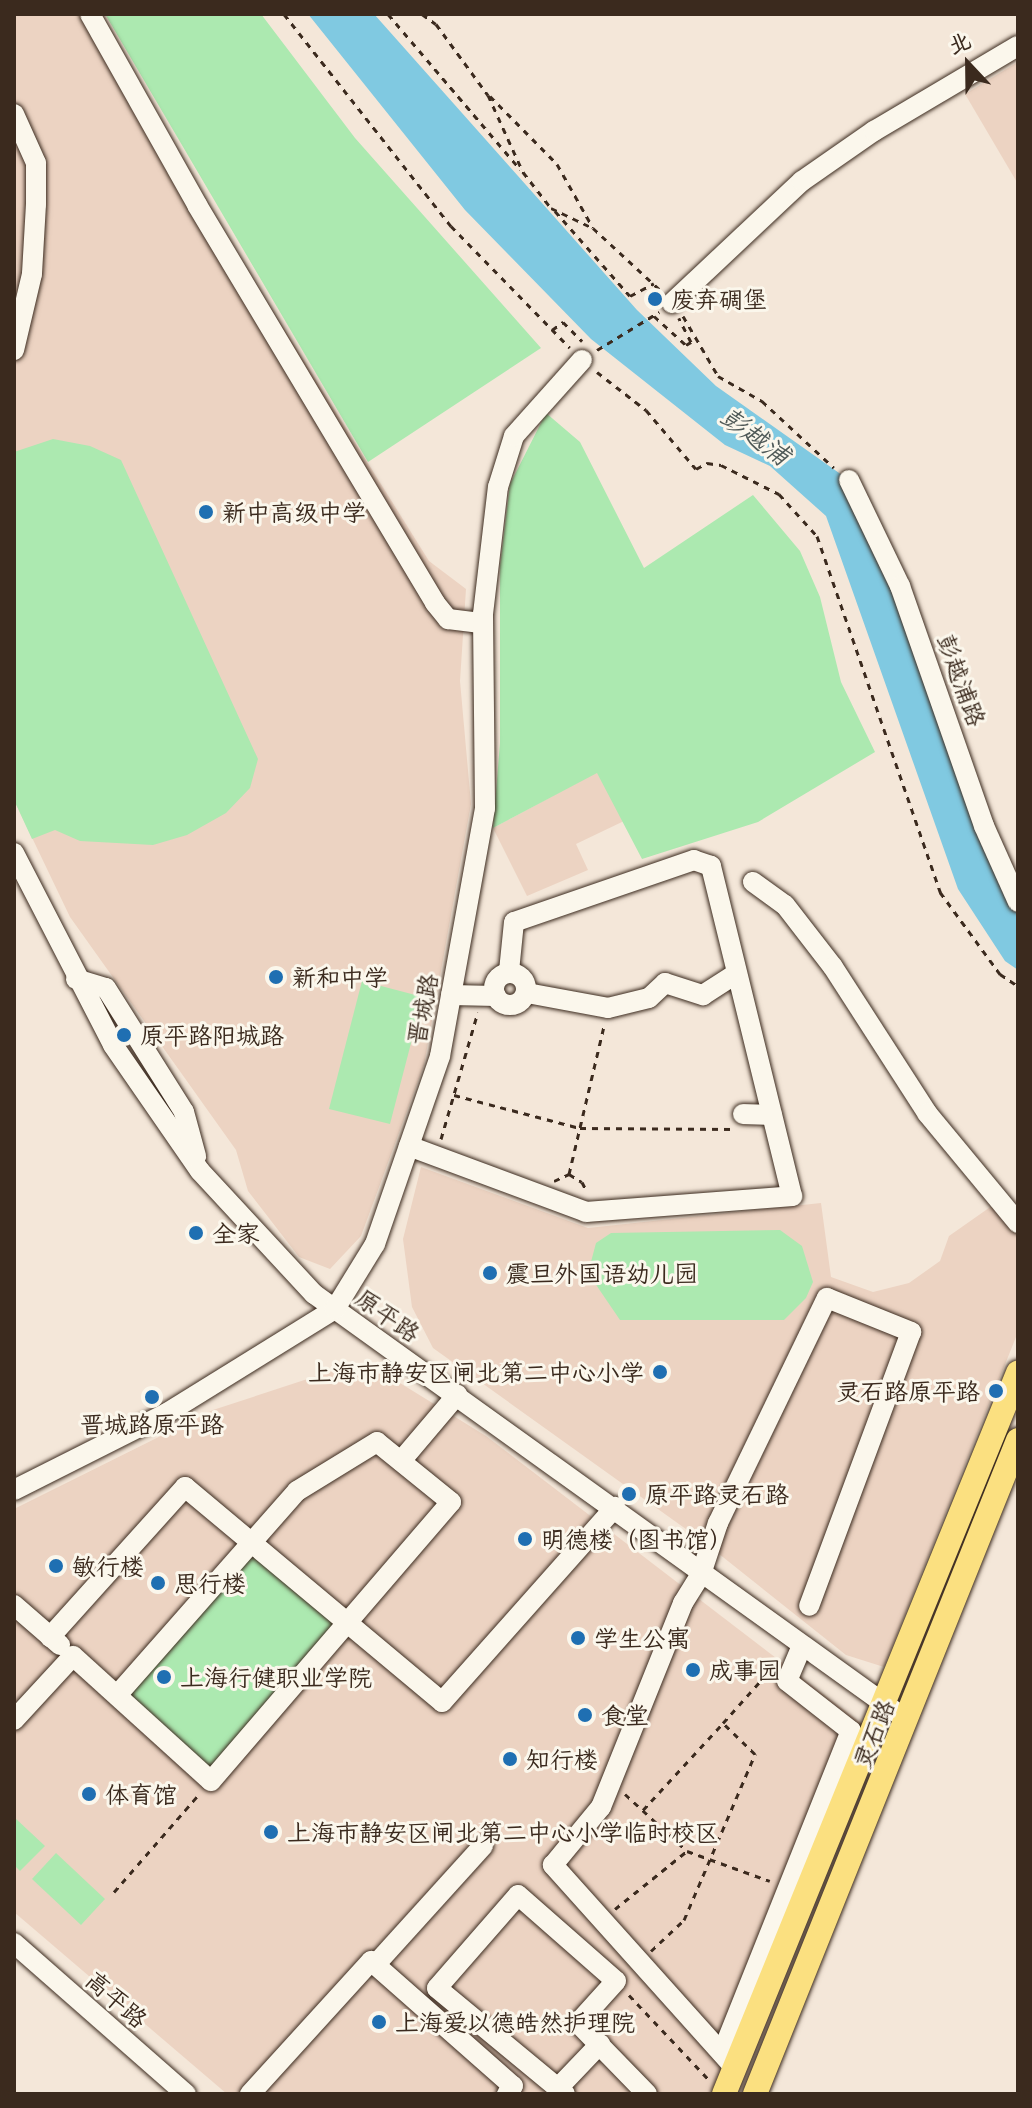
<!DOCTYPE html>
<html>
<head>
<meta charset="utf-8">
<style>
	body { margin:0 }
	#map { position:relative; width:1032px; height:2108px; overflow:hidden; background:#f4e7d9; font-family:"Playpen Sans","LXGW WenKai TC",sans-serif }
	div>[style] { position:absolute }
	.built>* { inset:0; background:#ecd3c2 }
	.green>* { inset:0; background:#ace9b0 }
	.water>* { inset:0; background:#80c9e1 }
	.path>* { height:3px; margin-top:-1.5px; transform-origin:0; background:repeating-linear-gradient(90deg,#3b2a1e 0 6px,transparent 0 12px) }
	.roads { filter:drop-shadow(0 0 2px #3b2a1e) drop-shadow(0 0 2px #3b2a1e) }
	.minor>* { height:20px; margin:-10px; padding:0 10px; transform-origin:10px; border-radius:10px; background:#fbf7ec }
	.minor>.ring { margin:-10px; padding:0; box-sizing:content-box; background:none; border:20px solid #fbf7ec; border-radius:50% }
	.major>* { height:24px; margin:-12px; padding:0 12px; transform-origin:12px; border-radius:12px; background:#fbe080 }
	.dots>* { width:22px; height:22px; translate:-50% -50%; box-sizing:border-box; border:4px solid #fbf7ec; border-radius:50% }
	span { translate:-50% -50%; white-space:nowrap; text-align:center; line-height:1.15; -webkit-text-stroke:6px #fbf7ec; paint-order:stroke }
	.poi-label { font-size:24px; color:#3b2a1e }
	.left { translate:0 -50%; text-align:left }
	.right { translate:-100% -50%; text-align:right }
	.street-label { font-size:24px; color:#3b2a1e }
	.water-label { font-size:26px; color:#505a58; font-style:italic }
	.frame { position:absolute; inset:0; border:16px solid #3b2a1e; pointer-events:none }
	.north { position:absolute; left:928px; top:24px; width:80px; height:80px; -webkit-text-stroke:6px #fbf7ec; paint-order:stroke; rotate:338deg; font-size:22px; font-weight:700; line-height:32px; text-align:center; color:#3b2a1e }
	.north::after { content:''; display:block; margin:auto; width:28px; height:36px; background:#3b2a1e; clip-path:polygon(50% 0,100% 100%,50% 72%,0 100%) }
</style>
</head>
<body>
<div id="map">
	<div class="built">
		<i style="clip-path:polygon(14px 14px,102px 14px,186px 172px,429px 561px,466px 589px,460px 681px,471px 804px,424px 1065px,361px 1236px,330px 1269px,299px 1257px,248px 1191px,236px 1150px,70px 917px,14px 800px)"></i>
		<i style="clip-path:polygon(1018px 62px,1018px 184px,965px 94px)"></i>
		<i style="clip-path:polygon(597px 772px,624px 821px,576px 844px,588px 870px,527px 896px,493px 828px)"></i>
		<i style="clip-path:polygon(421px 1167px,588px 1228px,821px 1203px,831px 1277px,873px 1292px,909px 1283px,940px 1261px,949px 1236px,996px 1203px,1018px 1234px,1018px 1332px,884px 1667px,846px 1655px,704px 1542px,433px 1348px,412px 1307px,403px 1239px)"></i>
		<i style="clip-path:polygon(338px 1369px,387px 1375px,486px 1436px,865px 1726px,714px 2094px,227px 2094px,14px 1912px,14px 1509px,213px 1410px)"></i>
	</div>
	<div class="green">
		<i style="clip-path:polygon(105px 14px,261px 14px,355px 138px,541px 348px,368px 462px)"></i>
		<i style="clip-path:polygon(546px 413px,580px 442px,644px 568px,753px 495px,800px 551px,820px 597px,841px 682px,875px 752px,758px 822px,642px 859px,597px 773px,493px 828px,500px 743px,500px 566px,510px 484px)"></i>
		<i style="clip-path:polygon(53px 439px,90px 446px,121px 460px,258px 759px,250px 788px,226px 813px,187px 835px,153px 845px,80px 841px,55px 830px,32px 839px,14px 800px,14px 452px)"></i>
		<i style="clip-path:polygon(362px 981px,423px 997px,390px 1124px,329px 1109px)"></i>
		<i style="clip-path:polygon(780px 1230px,802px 1246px,813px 1282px,806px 1298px,784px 1320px,620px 1320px,588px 1273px,596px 1243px,611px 1233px)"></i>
		<i style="clip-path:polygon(252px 1555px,340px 1625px,209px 1771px,127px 1693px)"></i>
		<i style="clip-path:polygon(14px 1817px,45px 1846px,20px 1871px,14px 1865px)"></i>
		<i style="clip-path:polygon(56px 1853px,105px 1899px,81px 1925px,32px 1879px)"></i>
	</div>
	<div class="water">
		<i style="clip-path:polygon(308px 14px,374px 14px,637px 310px,716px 386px,849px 480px,1018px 902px,1018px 970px,1005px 961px,958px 889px,826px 516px,770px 466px,725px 445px,591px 339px,465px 210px)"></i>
	</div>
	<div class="path">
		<i style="left:284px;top:14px;width:270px;rotate:51.8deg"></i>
		<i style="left:451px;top:226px;width:170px;rotate:45.7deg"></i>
		<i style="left:388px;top:14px;width:204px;rotate:49.6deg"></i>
		<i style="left:422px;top:14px;width:17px;rotate:36deg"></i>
		<i style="left:436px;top:24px;width:88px;rotate:53.8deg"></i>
		<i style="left:488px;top:95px;width:85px;rotate:65.6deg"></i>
		<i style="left:523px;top:172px;width:46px;rotate:52.1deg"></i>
		<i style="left:551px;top:208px;width:47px;rotate:25.5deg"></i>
		<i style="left:593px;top:228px;width:90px;rotate:42.7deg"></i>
		<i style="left:490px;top:96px;width:95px;rotate:45.4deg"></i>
		<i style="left:557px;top:164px;width:73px;rotate:60.6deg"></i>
		<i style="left:555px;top:211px;width:113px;rotate:48.6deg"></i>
		<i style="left:630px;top:296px;width:27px;rotate:-28deg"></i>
		<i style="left:654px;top:316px;width:43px;rotate:42.2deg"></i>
		<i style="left:686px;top:345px;width:6px;rotate:-31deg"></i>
		<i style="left:691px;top:342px;width:27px;rotate:-117deg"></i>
		<i style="left:683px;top:316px;width:69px;rotate:59.7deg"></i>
		<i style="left:718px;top:376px;width:51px;rotate:29.6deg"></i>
		<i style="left:762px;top:401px;width:98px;rotate:42.9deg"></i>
		<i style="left:552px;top:330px;width:14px;rotate:-36deg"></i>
		<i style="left:563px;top:322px;width:27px;rotate:45deg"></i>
		<i style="left:597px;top:350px;width:73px;rotate:-31.5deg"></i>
		<i style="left:597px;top:372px;width:62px;rotate:37.8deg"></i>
		<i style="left:646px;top:410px;width:77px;rotate:49.7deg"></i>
		<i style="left:696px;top:469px;width:13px;rotate:-29deg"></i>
		<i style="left:707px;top:463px;width:14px;rotate:8deg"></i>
		<i style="left:721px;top:465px;width:65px;rotate:26.6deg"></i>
		<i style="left:779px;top:494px;width:57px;rotate:47.9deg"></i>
		<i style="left:817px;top:536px;width:377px;rotate:70.9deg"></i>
		<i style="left:940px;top:892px;width:102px;rotate:53.8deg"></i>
		<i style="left:1000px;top:974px;width:22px;rotate:34deg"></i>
		<i style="left:454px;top:1095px;width:130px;rotate:14.7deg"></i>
		<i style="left:580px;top:1128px;width:154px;rotate:0.4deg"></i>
		<i style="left:441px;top:1139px;width:132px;rotate:-73.8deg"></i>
		<i style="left:569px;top:1174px;width:152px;rotate:-76.7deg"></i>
		<i style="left:554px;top:1181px;width:17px;rotate:-25deg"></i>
		<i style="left:569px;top:1174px;width:15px;rotate:32deg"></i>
		<i style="left:582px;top:1182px;width:11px;rotate:63deg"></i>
		<i style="left:625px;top:1794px;width:84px;rotate:42.6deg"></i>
		<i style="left:687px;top:1851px;width:88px;rotate:19.9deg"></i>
		<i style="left:643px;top:1810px;width:118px;rotate:-47.4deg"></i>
		<i style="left:114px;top:1892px;width:131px;rotate:-49deg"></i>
		<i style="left:615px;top:1909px;width:92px;rotate:-38.9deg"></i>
		<i style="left:651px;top:1951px;width:45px;rotate:-43.2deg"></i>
		<i style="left:684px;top:1920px;width:181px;rotate:-66.8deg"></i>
		<i style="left:755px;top:1754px;width:45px;rotate:-135.9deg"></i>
		<i style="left:723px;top:1723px;width:74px;rotate:-48.3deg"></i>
		<i style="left:629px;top:1995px;width:117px;rotate:46.7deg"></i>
	</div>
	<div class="roads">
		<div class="minor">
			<i style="left:90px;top:14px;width:219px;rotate:60.7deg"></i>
			<i style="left:197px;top:205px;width:464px;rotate:59.1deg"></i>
			<i style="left:435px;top:603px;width:21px;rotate:51deg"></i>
			<i style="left:448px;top:619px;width:35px;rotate:7deg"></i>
			<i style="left:14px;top:114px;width:54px;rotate:65.8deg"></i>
			<i style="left:36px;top:163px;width:41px;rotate:90deg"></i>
			<i style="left:36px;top:204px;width:70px;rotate:93.3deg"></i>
			<i style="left:32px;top:274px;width:78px;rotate:103.3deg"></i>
			<i style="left:672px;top:303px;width:178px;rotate:-43.2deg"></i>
			<i style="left:802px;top:181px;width:88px;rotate:-34.8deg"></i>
			<i style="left:874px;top:131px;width:167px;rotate:-30.6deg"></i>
			<i style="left:849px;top:480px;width:118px;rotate:64.3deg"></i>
			<i style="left:900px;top:586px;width:254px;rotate:70.7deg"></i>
			<i style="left:984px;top:826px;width:83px;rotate:65.9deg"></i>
			<i style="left:14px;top:853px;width:216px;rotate:62.7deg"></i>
			<i style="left:113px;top:1045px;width:153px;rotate:55.4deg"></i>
			<i style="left:200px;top:1171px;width:168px;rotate:47.2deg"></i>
			<i style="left:314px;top:1294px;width:717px;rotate:35.69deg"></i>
			<i style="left:753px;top:882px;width:39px;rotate:36deg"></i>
			<i style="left:785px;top:905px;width:78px;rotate:52.3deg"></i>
			<i style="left:833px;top:967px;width:174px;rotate:57.2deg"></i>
			<i style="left:927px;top:1113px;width:143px;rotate:50.4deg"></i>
			<i class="ring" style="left:494px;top:973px;width:12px;height:12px"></i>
			<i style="left:76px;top:979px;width:31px;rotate:17deg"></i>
			<i style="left:106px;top:988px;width:146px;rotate:57.8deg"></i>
			<i style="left:184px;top:1112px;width:46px;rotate:74.7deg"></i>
			<i style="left:527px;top:993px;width:82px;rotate:10.5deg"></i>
			<i style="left:608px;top:1008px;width:42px;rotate:-13.7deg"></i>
			<i style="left:649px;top:998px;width:22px;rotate:-43deg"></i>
			<i style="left:665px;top:983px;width:40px;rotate:18deg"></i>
			<i style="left:703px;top:995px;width:40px;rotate:-32.9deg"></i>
			<i style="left:451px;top:995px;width:45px;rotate:1.3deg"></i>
			<i style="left:743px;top:1114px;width:29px;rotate:2deg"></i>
			<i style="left:409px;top:1146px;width:189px;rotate:20.4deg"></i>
			<i style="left:586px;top:1212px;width:207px;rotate:-4.4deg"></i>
			<i style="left:792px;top:1196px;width:340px;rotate:-103.8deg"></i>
			<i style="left:711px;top:866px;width:18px;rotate:-161deg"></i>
			<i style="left:694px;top:860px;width:190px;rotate:161deg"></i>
			<i style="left:514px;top:922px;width:49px;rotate:95.8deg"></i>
			<i style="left:401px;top:1461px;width:87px;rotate:-49.7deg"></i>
			<i style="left:14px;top:1490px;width:171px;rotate:-26.7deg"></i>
			<i style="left:167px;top:1413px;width:198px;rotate:-31.8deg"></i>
			<i style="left:335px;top:1309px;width:76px;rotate:-58.4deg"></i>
			<i style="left:375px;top:1244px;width:199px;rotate:-70.9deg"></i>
			<i style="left:440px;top:1056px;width:252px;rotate:-79.7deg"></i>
			<i style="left:485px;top:808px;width:194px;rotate:-90.6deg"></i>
			<i style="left:483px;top:614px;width:128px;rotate:-83.3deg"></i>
			<i style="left:498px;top:487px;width:53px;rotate:-72.6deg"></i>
			<i style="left:514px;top:436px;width:102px;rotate:-48.2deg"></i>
			<i style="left:14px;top:1605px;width:61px;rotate:41deg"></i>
			<i style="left:50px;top:1637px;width:202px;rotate:-48deg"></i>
			<i style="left:185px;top:1487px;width:335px;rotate:39.9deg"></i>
			<i style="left:442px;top:1702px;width:261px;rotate:-48.4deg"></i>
			<i style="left:14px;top:1720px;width:87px;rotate:-47.3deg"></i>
			<i style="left:73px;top:1656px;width:186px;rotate:42.2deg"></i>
			<i style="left:211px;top:1781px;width:368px;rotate:-49.3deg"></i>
			<i style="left:451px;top:1502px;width:95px;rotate:-141deg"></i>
			<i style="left:377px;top:1442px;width:94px;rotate:148.5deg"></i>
			<i style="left:297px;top:1491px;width:272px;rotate:131.4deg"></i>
			<i style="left:14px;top:1943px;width:229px;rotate:41.3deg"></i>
			<i style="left:375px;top:1965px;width:161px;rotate:-47.8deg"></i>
			<i style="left:722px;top:2053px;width:347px;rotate:-68.2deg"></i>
			<i style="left:851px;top:1731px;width:81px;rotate:-142deg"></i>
			<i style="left:787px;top:1681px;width:38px;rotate:-67deg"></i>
			<i style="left:735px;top:2068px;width:273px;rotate:-131.9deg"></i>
			<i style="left:553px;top:1865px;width:75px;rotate:-50.4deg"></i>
			<i style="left:601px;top:1807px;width:220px;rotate:-68.1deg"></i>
			<i style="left:683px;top:1603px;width:34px;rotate:-58deg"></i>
			<i style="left:701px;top:1574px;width:54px;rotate:-71.6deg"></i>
			<i style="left:718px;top:1523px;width:250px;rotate:-64.2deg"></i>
			<i style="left:827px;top:1298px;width:91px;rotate:22deg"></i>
			<i style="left:911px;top:1332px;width:292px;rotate:110.4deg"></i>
			<i style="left:558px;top:2088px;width:61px;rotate:-46.3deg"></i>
			<i style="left:250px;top:2094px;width:180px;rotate:-47.7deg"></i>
			<i style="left:371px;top:1961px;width:189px;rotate:41.4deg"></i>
			<i style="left:513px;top:2086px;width:10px;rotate:127deg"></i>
			<i style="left:565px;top:2094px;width:166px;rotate:-140.4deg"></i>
			<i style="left:437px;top:1988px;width:123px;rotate:-48.9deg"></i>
			<i style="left:518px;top:1895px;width:130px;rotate:41.3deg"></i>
			<i style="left:616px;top:1981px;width:57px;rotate:132.1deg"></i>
			<i style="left:578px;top:2023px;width:99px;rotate:45.8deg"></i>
		</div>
		<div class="major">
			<i style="left:724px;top:2094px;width:779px;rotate:-67.82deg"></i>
			<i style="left:755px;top:2094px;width:705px;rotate:-68.09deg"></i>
		</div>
	</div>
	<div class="dots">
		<i style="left:655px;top:299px;background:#1f6fb2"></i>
		<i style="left:206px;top:512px;background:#1f6fb2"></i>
		<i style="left:276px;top:977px;background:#1f6fb2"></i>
		<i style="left:124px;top:1035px;background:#1f6fb2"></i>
		<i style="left:196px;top:1233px;background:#1f6fb2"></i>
		<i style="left:490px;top:1273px;background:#1f6fb2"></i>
		<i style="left:660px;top:1372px;background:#1f6fb2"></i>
		<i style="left:996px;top:1391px;background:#1f6fb2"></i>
		<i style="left:152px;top:1397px;background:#1f6fb2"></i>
		<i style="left:629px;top:1494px;background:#1f6fb2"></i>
		<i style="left:525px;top:1539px;background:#1f6fb2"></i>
		<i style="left:56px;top:1566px;background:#1f6fb2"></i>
		<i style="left:158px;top:1583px;background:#1f6fb2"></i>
		<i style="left:578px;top:1638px;background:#1f6fb2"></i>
		<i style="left:693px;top:1670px;background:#1f6fb2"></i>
		<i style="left:164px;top:1677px;background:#1f6fb2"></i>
		<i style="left:585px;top:1715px;background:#1f6fb2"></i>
		<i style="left:510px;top:1759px;background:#1f6fb2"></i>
		<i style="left:89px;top:1794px;background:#1f6fb2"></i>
		<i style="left:271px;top:1832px;background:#1f6fb2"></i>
		<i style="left:379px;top:2022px;background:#1f6fb2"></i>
	</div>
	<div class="poi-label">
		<span class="left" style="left:671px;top:299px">废弃碉堡</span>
		<span class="left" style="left:222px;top:512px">新中高级中学</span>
		<span class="left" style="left:292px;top:977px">新和中学</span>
		<span class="left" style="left:140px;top:1035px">原平路阳城路</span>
		<span class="left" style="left:212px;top:1233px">全家</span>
		<span class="left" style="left:506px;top:1273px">震旦外国语幼儿园</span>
		<span class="right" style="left:644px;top:1372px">上海市静安区闸北第二中心小学</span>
		<span class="right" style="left:980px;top:1391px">灵石路原平路</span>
		<span style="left:152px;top:1424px">晋城路原平路</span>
		<span class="left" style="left:645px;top:1494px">原平路灵石路</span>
		<span class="left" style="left:541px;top:1539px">明德楼（图书馆）</span>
		<span class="left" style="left:72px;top:1566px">敏行楼</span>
		<span class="left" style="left:174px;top:1583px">思行楼</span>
		<span class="left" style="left:594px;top:1638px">学生公寓</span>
		<span class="left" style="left:709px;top:1670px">成事园</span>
		<span class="left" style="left:180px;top:1677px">上海行健职业学院</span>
		<span class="left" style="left:601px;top:1715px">食堂</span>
		<span class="left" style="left:526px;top:1759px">知行楼</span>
		<span class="left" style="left:105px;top:1794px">体育馆</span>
		<span class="left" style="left:287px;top:1832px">上海市静安区闸北第二中心小学临时校区</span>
		<span class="left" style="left:395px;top:2022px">上海爱以德皓然护理院</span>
	</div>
	<div class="street-label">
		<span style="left:962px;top:680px;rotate:70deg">彭越浦路</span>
		<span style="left:422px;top:1009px;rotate:-79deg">晋城路</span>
		<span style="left:388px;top:1315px;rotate:35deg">原平路</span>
		<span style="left:873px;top:1734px;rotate:-68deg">灵石路</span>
		<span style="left:117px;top:1999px;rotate:41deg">高平路</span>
	</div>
	<div class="water-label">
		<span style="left:756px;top:435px;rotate:36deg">彭越浦</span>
	</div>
	<div class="frame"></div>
	<div class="north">北</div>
</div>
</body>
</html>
